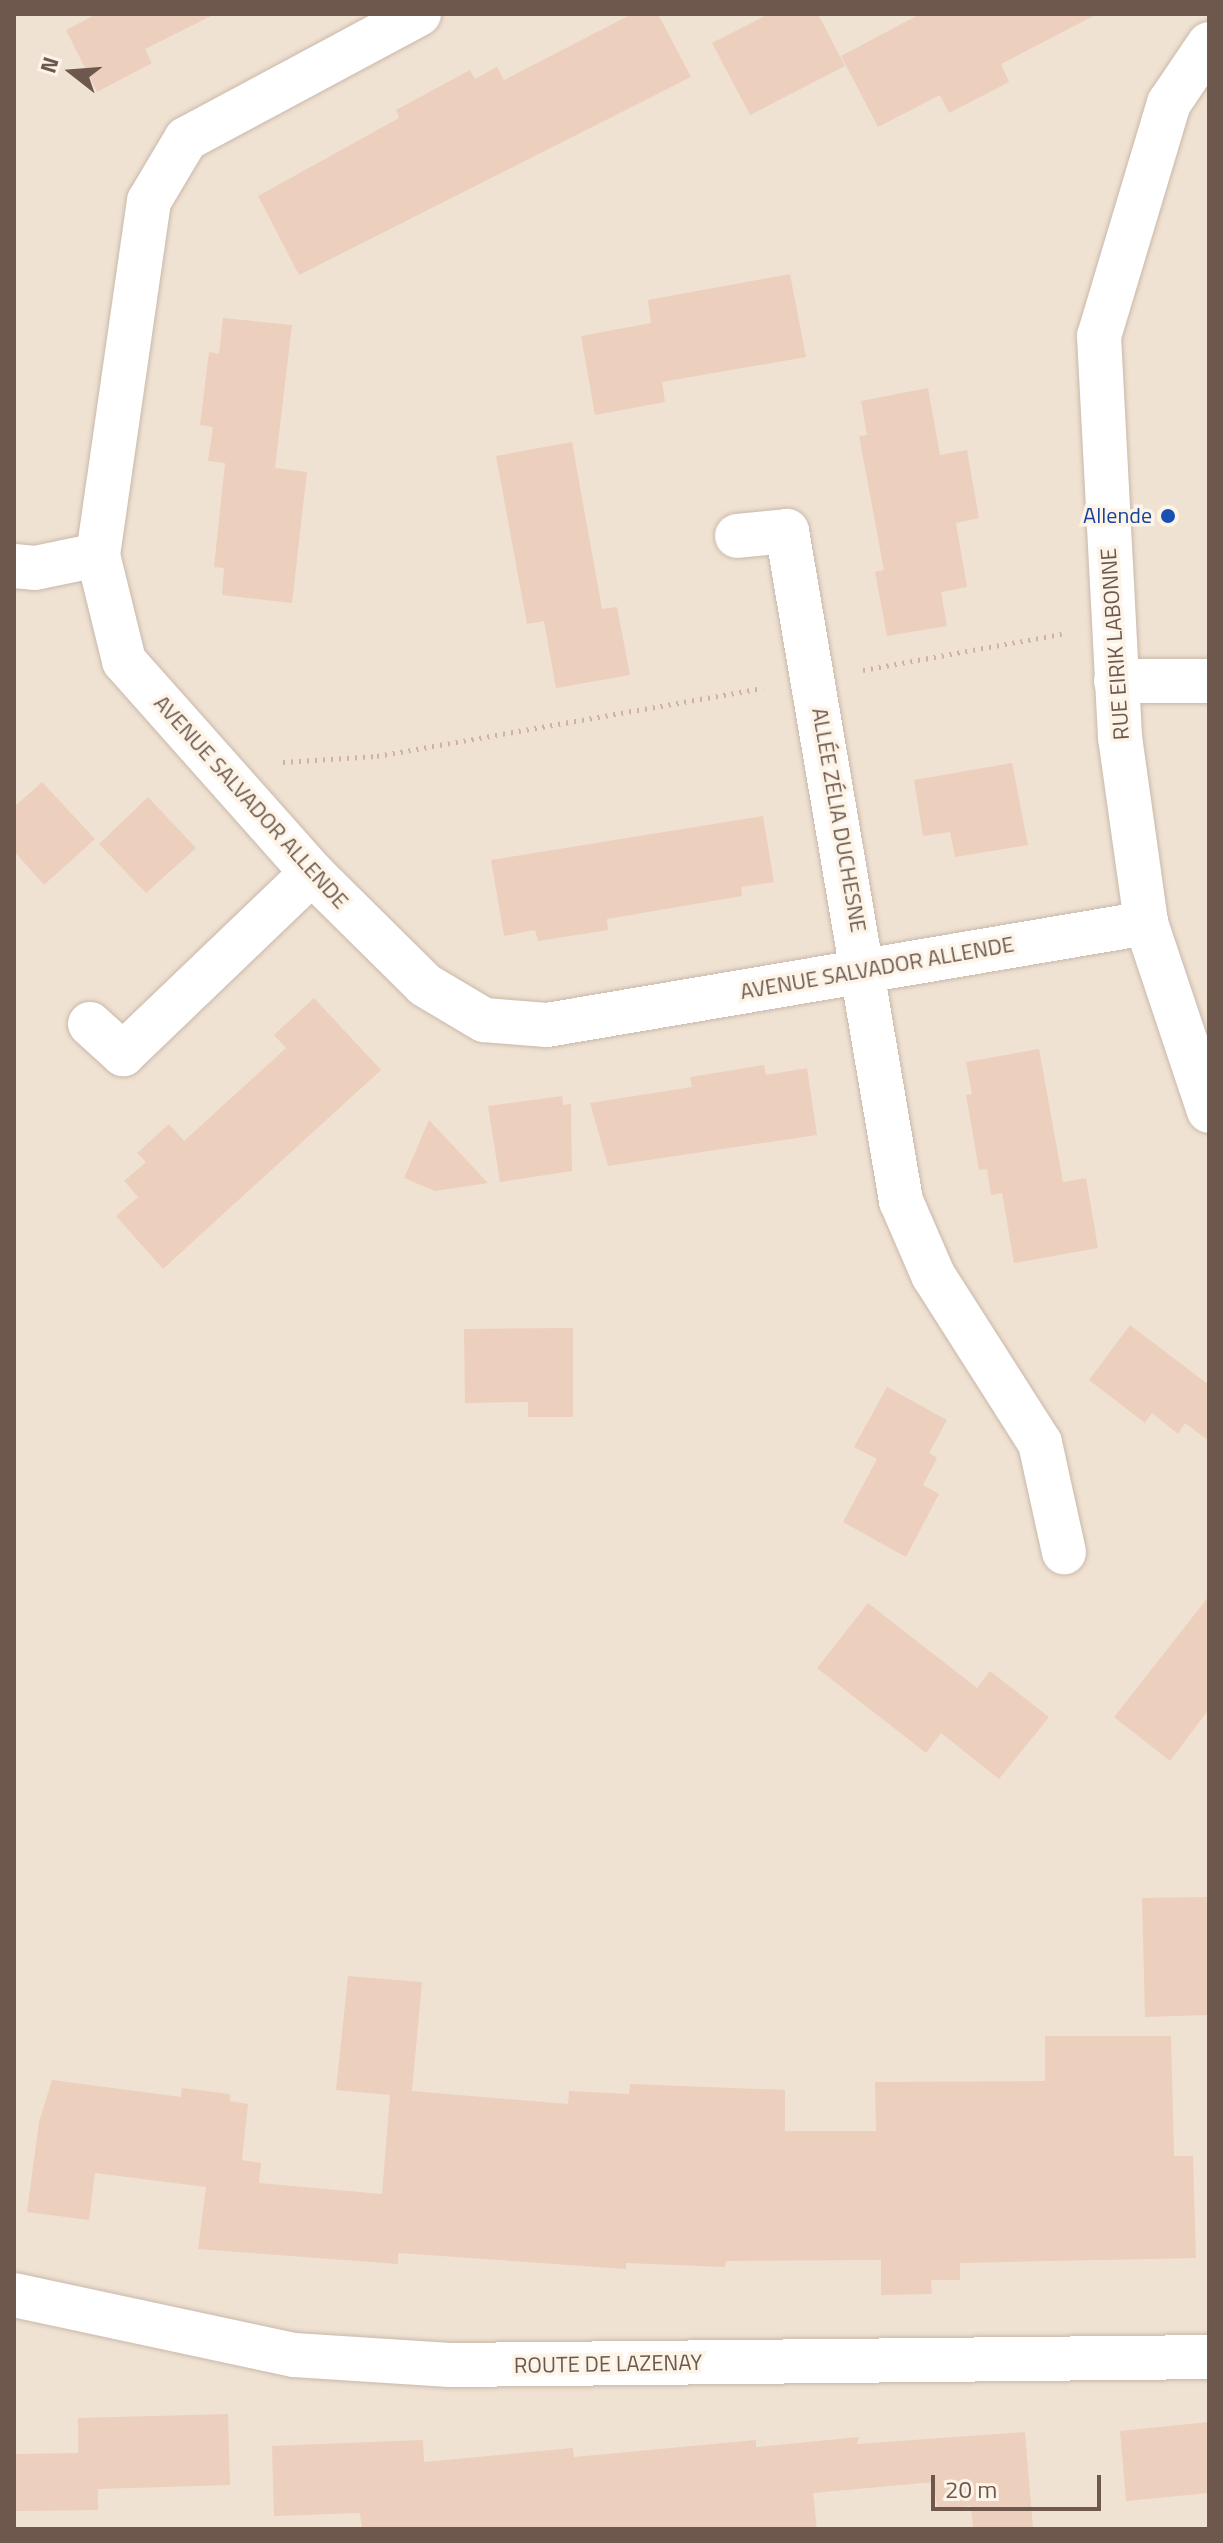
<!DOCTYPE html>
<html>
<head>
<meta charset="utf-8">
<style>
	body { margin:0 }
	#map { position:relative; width:1223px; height:2543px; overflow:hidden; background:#f9f0e3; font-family:"Titillium Web",sans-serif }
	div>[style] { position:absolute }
	.residential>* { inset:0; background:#f0e2d2 }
	.building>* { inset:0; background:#eccfbd }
	.path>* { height:5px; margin-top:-2.5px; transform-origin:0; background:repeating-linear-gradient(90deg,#d0b2a1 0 2px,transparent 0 8px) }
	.roads { filter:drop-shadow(0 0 2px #c9b8ab) drop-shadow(0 0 2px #c9b8ab) }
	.minor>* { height:44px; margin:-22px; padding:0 22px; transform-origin:22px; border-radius:22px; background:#fff }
	.dots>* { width:22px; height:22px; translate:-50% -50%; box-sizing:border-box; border:4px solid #fdf4e8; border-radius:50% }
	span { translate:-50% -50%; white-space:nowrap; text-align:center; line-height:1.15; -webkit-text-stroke:7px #fdf4e8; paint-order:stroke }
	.transit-label { font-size:22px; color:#164399 }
	.right { translate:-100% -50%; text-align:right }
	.street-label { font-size:22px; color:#6e574c }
	.frame { position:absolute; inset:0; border:16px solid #6e574c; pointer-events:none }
	.north { position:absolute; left:32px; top:32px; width:80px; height:80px; -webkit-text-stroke:6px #fdf4e8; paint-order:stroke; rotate:287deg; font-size:22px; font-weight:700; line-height:32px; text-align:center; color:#6e574c }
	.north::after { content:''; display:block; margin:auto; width:28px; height:36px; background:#6e574c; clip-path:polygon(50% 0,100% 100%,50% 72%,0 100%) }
	.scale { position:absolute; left:931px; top:2475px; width:170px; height:36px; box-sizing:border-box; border:4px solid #6e574c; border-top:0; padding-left:10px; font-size:24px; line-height:28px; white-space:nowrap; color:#6e574c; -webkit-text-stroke:6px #fdf4e8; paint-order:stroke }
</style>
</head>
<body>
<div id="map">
	<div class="residential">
		<i style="clip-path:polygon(14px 14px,1209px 14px,1209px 2529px,14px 2529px)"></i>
	</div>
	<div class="building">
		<i style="clip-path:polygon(97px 14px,215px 14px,145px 49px,152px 63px,97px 92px,66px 30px)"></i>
		<i style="clip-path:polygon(632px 14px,658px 14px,691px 77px,299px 275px,258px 196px,399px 118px,396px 110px,470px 70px,475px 79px,497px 67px,504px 80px)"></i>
		<i style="clip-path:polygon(769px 14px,818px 14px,845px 66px,750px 115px,712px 43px)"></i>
		<i style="clip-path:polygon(920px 14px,1097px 14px,1001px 64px,1009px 82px,949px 113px,940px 95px,878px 127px,841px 56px)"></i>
		<i style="clip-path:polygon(790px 274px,806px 357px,662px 382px,665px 402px,595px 415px,581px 336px,651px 323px,648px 300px)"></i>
		<i style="clip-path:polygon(223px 318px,292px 325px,275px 468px,307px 472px,292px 603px,222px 595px,224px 568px,214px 567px,225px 463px,208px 461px,213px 427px,200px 425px,209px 352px,219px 354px)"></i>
		<i style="clip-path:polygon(928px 388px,940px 455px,967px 450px,979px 518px,956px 523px,967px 587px,941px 592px,947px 626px,887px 636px,875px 572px,884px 570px,859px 436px,867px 435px,861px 401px)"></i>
		<i style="clip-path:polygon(572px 442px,602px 609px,617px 607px,630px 675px,556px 688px,544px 621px,527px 624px,496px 456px)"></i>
		<i style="clip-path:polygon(1012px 763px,1028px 845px,955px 857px,950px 832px,923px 836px,914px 780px)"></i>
		<i style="clip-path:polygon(42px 782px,95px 839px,44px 885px,14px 851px,14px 807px)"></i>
		<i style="clip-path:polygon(148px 797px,196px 848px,146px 893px,99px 844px)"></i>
		<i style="clip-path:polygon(763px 816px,774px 882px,741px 887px,742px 896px,607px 919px,608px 930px,538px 941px,535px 930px,504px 936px,491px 860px)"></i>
		<i style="clip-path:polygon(314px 998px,381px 1070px,163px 1269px,116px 1216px,138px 1197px,124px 1181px,146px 1162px,137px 1153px,169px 1124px,184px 1141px,286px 1048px,274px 1035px)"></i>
		<i style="clip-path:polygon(1039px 1049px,1063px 1182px,1086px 1178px,1098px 1248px,1014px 1263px,1002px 1193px,991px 1195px,987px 1169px,979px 1170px,966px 1095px,972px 1094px,966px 1062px)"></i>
		<i style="clip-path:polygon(764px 1065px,766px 1075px,807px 1068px,817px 1135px,608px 1166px,590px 1103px,692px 1087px,690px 1077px)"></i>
		<i style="clip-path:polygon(562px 1096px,563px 1105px,571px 1104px,572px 1171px,500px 1182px,488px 1106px)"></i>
		<i style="clip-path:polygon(429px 1120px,488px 1183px,435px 1191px,404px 1178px)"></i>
		<i style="clip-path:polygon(1130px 1325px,1209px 1385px,1209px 1441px,1185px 1423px,1178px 1434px,1152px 1413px,1145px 1423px,1089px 1380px)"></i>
		<i style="clip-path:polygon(573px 1328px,573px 1417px,528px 1417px,528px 1402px,465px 1403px,464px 1329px)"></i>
		<i style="clip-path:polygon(887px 1387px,947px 1420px,929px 1453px,937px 1458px,923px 1485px,939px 1494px,906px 1557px,843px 1522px,877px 1459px,854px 1447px)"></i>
		<i style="clip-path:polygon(1209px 1596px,1209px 1709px,1170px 1761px,1114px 1717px)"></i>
		<i style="clip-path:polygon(868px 1603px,977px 1688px,990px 1671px,1049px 1717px,999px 1779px,941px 1733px,926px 1753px,817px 1668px)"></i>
		<i style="clip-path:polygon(1209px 1897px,1209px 2015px,1145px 2017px,1142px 1898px)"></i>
		<i style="clip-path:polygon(348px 1976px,422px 1982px,412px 2091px,568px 2104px,569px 2091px,629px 2094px,630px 2084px,785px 2090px,785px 2131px,876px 2131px,875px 2082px,1045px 2081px,1045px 2036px,1171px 2036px,1174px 2156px,1193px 2156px,1196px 2258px,960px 2263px,960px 2280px,931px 2280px,932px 2294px,881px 2295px,881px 2260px,726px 2261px,725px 2267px,626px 2263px,626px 2269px,398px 2253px,398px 2264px,198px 2249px,206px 2187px,95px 2173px,89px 2220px,27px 2212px,39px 2122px,52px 2080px,181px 2097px,182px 2088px,230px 2094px,230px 2101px,248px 2104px,242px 2160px,261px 2163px,259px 2183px,382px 2194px,390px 2095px,336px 2090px)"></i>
		<i style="clip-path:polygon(228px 2414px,230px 2485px,98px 2489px,98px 2510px,14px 2511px,14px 2454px,78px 2453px,78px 2418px)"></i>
		<i style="clip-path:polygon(1209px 2422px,1209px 2493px,1126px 2501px,1120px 2431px)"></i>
		<i style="clip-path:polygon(1025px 2432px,1033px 2529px,973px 2529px,971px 2506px,937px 2509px,934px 2482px,813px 2493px,817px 2529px,362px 2529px,360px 2513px,274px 2516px,272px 2446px,423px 2440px,424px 2462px,573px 2448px,574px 2457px,756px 2440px,756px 2447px,859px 2437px,857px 2444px)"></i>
	</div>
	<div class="path">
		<i style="left:863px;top:670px;width:202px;rotate:-10.3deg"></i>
		<i style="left:283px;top:762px;width:94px;rotate:-3.7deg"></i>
		<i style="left:377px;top:756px;width:392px;rotate:-10deg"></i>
	</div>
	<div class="roads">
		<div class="minor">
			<i style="left:419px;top:14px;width:264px;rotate:151.8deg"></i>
			<i style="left:186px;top:139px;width:72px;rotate:120.8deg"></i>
			<i style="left:149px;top:201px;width:358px;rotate:98.2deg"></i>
			<i style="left:98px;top:555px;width:109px;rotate:76.2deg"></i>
			<i style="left:124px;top:661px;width:283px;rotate:48.4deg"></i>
			<i style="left:312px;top:873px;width:159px;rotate:44.7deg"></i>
			<i style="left:425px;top:985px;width:69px;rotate:30.7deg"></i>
			<i style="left:484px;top:1020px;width:63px;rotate:4.5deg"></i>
			<i style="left:547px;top:1025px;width:608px;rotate:-9.66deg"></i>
			<i style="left:1209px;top:44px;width:71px;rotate:124.1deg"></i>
			<i style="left:1169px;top:103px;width:243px;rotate:106.7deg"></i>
			<i style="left:1099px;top:336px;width:402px;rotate:87deg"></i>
			<i style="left:1120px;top:737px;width:188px;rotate:82deg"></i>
			<i style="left:1146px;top:923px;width:198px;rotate:71.5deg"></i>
			<i style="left:737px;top:536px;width:50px;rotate:-5.7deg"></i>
			<i style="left:787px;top:531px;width:680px;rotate:80.34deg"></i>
			<i style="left:901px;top:1201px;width:81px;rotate:66.6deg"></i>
			<i style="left:933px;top:1275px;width:199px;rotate:57.5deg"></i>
			<i style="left:1040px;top:1443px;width:112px;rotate:77.6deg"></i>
			<i style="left:14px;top:566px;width:21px;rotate:5deg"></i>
			<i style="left:35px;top:568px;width:64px;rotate:-11.7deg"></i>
			<i style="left:1116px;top:681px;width:93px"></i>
			<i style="left:90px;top:1024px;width:45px;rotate:42.3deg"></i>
			<i style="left:123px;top:1054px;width:262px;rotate:-43.8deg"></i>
			<i style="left:14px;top:2295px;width:286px;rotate:12.1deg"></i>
			<i style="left:294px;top:2355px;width:156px;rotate:3.7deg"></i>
			<i style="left:450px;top:2365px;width:759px;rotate:-0.6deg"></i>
		</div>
	</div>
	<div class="dots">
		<i style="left:1168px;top:516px;background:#1a4fb4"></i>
	</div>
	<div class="transit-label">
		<span class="right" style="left:1152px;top:516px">Allende</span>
	</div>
	<div class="street-label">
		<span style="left:1115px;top:644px;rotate:-94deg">RUE EIRIK LABONNE</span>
		<span style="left:251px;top:802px;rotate:48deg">AVENUE SALVADOR ALLENDE</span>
		<span style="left:839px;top:820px;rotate:80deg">ALLÉE ZÉLIA DUCHESNE</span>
		<span style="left:877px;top:968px;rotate:-10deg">AVENUE SALVADOR ALLENDE</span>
		<span style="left:608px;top:2364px;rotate:-1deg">ROUTE DE LAZENAY</span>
	</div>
	<div class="frame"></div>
	<div class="north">N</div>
	<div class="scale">20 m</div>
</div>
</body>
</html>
